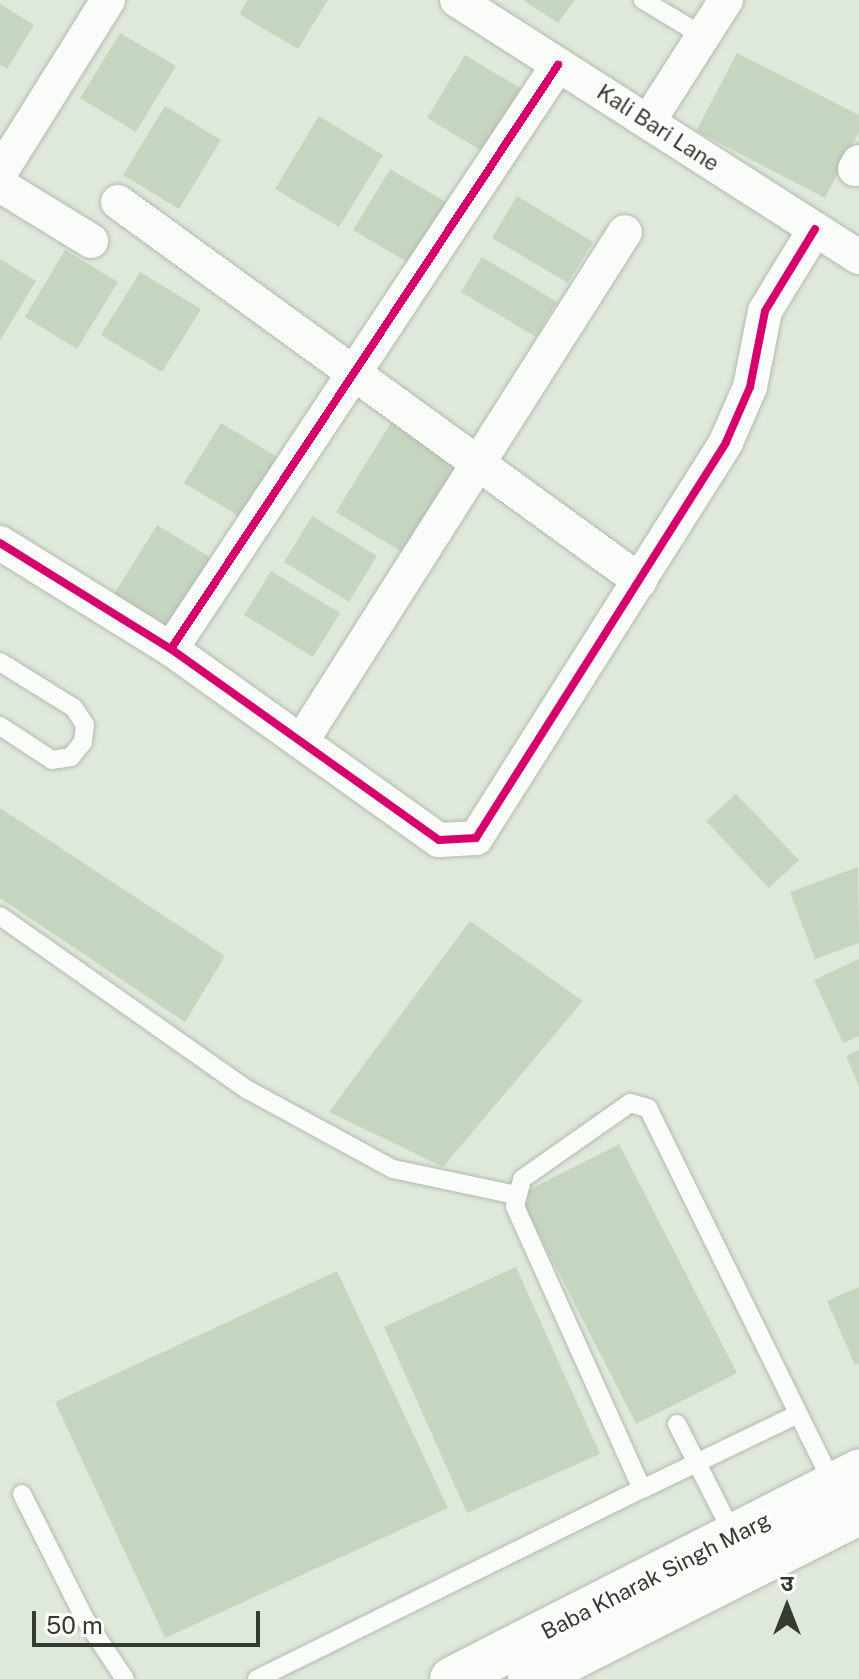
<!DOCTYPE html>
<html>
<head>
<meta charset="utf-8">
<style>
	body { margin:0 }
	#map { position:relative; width:859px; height:1679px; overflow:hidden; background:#dfe9db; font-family:"Public Sans","Noto Sans Devanagari",sans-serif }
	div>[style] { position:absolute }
	.building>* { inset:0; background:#c6d5c0 }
	.roads { filter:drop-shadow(0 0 2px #b2baae) drop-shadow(0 0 2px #b2baae) }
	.service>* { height:18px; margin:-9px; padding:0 9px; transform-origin:9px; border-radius:9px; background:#fafcfa }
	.minor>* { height:34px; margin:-17px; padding:0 17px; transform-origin:17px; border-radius:17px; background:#fafcfa }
	.secondary>* { height:44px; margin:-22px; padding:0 22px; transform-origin:22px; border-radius:22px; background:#fafcfa }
	.cycleway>* { height:8px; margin:-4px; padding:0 4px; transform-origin:4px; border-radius:4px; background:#d6006c }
	span { translate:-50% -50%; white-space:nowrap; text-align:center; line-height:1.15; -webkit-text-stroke:6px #fff; paint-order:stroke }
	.street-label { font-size:22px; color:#343b31 }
	.north { position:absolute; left:747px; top:1567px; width:80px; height:80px; -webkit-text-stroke:6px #fff; paint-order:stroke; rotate:0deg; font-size:22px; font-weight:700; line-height:32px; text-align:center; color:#343b31 }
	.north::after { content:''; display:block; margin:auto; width:28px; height:36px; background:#343b31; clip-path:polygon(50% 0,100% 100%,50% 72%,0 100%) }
	.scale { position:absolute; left:32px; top:1611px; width:228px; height:36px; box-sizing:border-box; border:4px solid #343b31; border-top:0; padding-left:10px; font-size:24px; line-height:28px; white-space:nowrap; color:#343b31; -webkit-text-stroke:6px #fff; paint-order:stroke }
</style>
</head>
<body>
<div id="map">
	<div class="building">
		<i style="clip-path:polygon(248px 0,328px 0,298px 49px,239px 14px)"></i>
		<i style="clip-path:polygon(523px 0,575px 0,558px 23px)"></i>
		<i style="clip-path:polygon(0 4px,34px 25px,7px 69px,0 64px)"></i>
		<i style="clip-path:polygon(120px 33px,176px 66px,136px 132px,80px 98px)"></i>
		<i style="clip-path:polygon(737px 53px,859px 115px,859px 132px,825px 198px,696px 131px)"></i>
		<i style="clip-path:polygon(465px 55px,530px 94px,492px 157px,427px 118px)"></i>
		<i style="clip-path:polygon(165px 106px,221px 140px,179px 209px,123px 175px)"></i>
		<i style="clip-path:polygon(319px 116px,383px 155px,339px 227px,275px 189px)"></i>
		<i style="clip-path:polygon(390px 169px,449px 204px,412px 265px,353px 230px)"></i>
		<i style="clip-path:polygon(517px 196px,593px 242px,568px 283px,492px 238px)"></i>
		<i style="clip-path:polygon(65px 250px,118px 282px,77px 349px,25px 317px)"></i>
		<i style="clip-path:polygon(482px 257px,557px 302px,536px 337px,461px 292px)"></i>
		<i style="clip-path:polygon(0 259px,36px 281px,0 341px)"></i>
		<i style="clip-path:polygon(140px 272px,201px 309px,162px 372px,101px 335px)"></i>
		<i style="clip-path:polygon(395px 416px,464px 457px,405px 554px,336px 512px)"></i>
		<i style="clip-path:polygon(221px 423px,289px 464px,252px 524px,184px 483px)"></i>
		<i style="clip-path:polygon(312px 516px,377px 556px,349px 602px,284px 562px)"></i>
		<i style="clip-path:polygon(157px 525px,215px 560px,170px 634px,111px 599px)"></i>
		<i style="clip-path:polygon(271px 571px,340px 613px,313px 657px,244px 615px)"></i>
		<i style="clip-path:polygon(736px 794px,799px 860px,769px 888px,706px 821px)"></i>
		<i style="clip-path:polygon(0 808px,225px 956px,185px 1022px,0 898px)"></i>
		<i style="clip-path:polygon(858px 867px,859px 943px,815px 959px,790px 892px)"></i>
		<i style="clip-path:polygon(470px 921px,583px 1001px,443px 1167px,329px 1112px)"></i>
		<i style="clip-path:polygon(859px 959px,859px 1036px,843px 1043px,814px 980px)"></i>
		<i style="clip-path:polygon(859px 1050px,859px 1086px,846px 1056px)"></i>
		<i style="clip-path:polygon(619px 1144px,737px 1373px,636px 1424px,519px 1195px)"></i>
		<i style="clip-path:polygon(516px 1267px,600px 1454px,467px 1513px,384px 1327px)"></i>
		<i style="clip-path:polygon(337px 1271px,448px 1508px,165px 1638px,55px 1402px)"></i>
		<i style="clip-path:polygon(859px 1287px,859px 1363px,855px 1365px,827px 1301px)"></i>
	</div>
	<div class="roads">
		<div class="service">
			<i style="left:643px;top:0;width:70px;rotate:31deg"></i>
			<i style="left:0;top:662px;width:87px;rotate:31.9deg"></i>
			<i style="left:74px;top:708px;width:20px;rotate:57deg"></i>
			<i style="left:85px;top:725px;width:17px;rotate:97deg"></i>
			<i style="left:83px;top:742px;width:19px;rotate:129deg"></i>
			<i style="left:71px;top:757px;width:19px;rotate:171deg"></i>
			<i style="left:52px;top:760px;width:62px;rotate:-146.8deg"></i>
			<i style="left:0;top:916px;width:303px;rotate:35.1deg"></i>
			<i style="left:248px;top:1090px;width:165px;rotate:28.6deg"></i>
			<i style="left:393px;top:1169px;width:126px;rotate:11.9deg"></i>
			<i style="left:796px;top:1415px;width:171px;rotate:154.3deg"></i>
			<i style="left:642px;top:1489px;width:310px;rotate:-114.2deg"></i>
			<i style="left:515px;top:1206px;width:28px;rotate:-75deg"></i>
			<i style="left:522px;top:1179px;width:132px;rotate:-35.1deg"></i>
			<i style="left:630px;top:1103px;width:19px;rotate:16deg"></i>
			<i style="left:648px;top:1108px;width:421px;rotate:63.8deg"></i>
			<i style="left:677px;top:1424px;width:126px;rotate:63deg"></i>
			<i style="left:22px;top:1494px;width:140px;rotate:63.3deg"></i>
			<i style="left:85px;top:1619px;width:72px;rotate:56.3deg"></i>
			<i style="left:257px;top:1679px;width:429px;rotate:-26.3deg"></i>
		</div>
		<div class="minor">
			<i style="left:457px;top:0;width:477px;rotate:32.6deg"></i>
			<i style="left:648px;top:122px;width:145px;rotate:-57.4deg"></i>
			<i style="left:855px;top:169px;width:8px;rotate:-60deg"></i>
			<i style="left:0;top:173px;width:204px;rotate:-58deg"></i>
			<i style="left:0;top:185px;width:107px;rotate:31.6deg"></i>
			<i style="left:118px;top:202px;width:645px;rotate:35.98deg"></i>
			<i style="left:0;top:543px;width:201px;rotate:31.8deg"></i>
			<i style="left:171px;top:649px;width:329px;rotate:35.5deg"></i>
			<i style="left:439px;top:840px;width:37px;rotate:-3deg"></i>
			<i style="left:476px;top:838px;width:468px;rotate:-57.7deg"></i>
			<i style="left:726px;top:442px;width:60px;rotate:-66.4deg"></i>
			<i style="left:750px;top:387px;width:77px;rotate:-78.8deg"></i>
			<i style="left:765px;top:311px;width:96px;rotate:-58.6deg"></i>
			<i style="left:171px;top:649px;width:701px;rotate:-56.47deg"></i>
			<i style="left:301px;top:742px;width:604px;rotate:-57.57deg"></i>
		</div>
		<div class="secondary">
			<i style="left:452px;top:1679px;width:457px;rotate:-27deg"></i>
			<i style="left:530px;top:1679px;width:369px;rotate:-26.8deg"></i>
		</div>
	</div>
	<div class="cycleway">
		<i style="left:0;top:543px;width:201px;rotate:31.8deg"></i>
		<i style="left:171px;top:649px;width:329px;rotate:35.5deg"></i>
		<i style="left:439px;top:840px;width:37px;rotate:-3deg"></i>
		<i style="left:476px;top:838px;width:468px;rotate:-57.7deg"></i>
		<i style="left:726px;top:442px;width:60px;rotate:-66.4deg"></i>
		<i style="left:750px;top:387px;width:77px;rotate:-78.8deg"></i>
		<i style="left:765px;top:311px;width:96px;rotate:-58.6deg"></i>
		<i style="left:171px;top:649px;width:701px;rotate:-56.47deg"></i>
	</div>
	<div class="street-label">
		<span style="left:658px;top:128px;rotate:33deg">Kali Bari Lane</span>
		<span style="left:656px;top:1576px;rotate:-27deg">Baba Kharak Singh Marg</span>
	</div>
	<div class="north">उ</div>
	<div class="scale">50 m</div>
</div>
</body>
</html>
